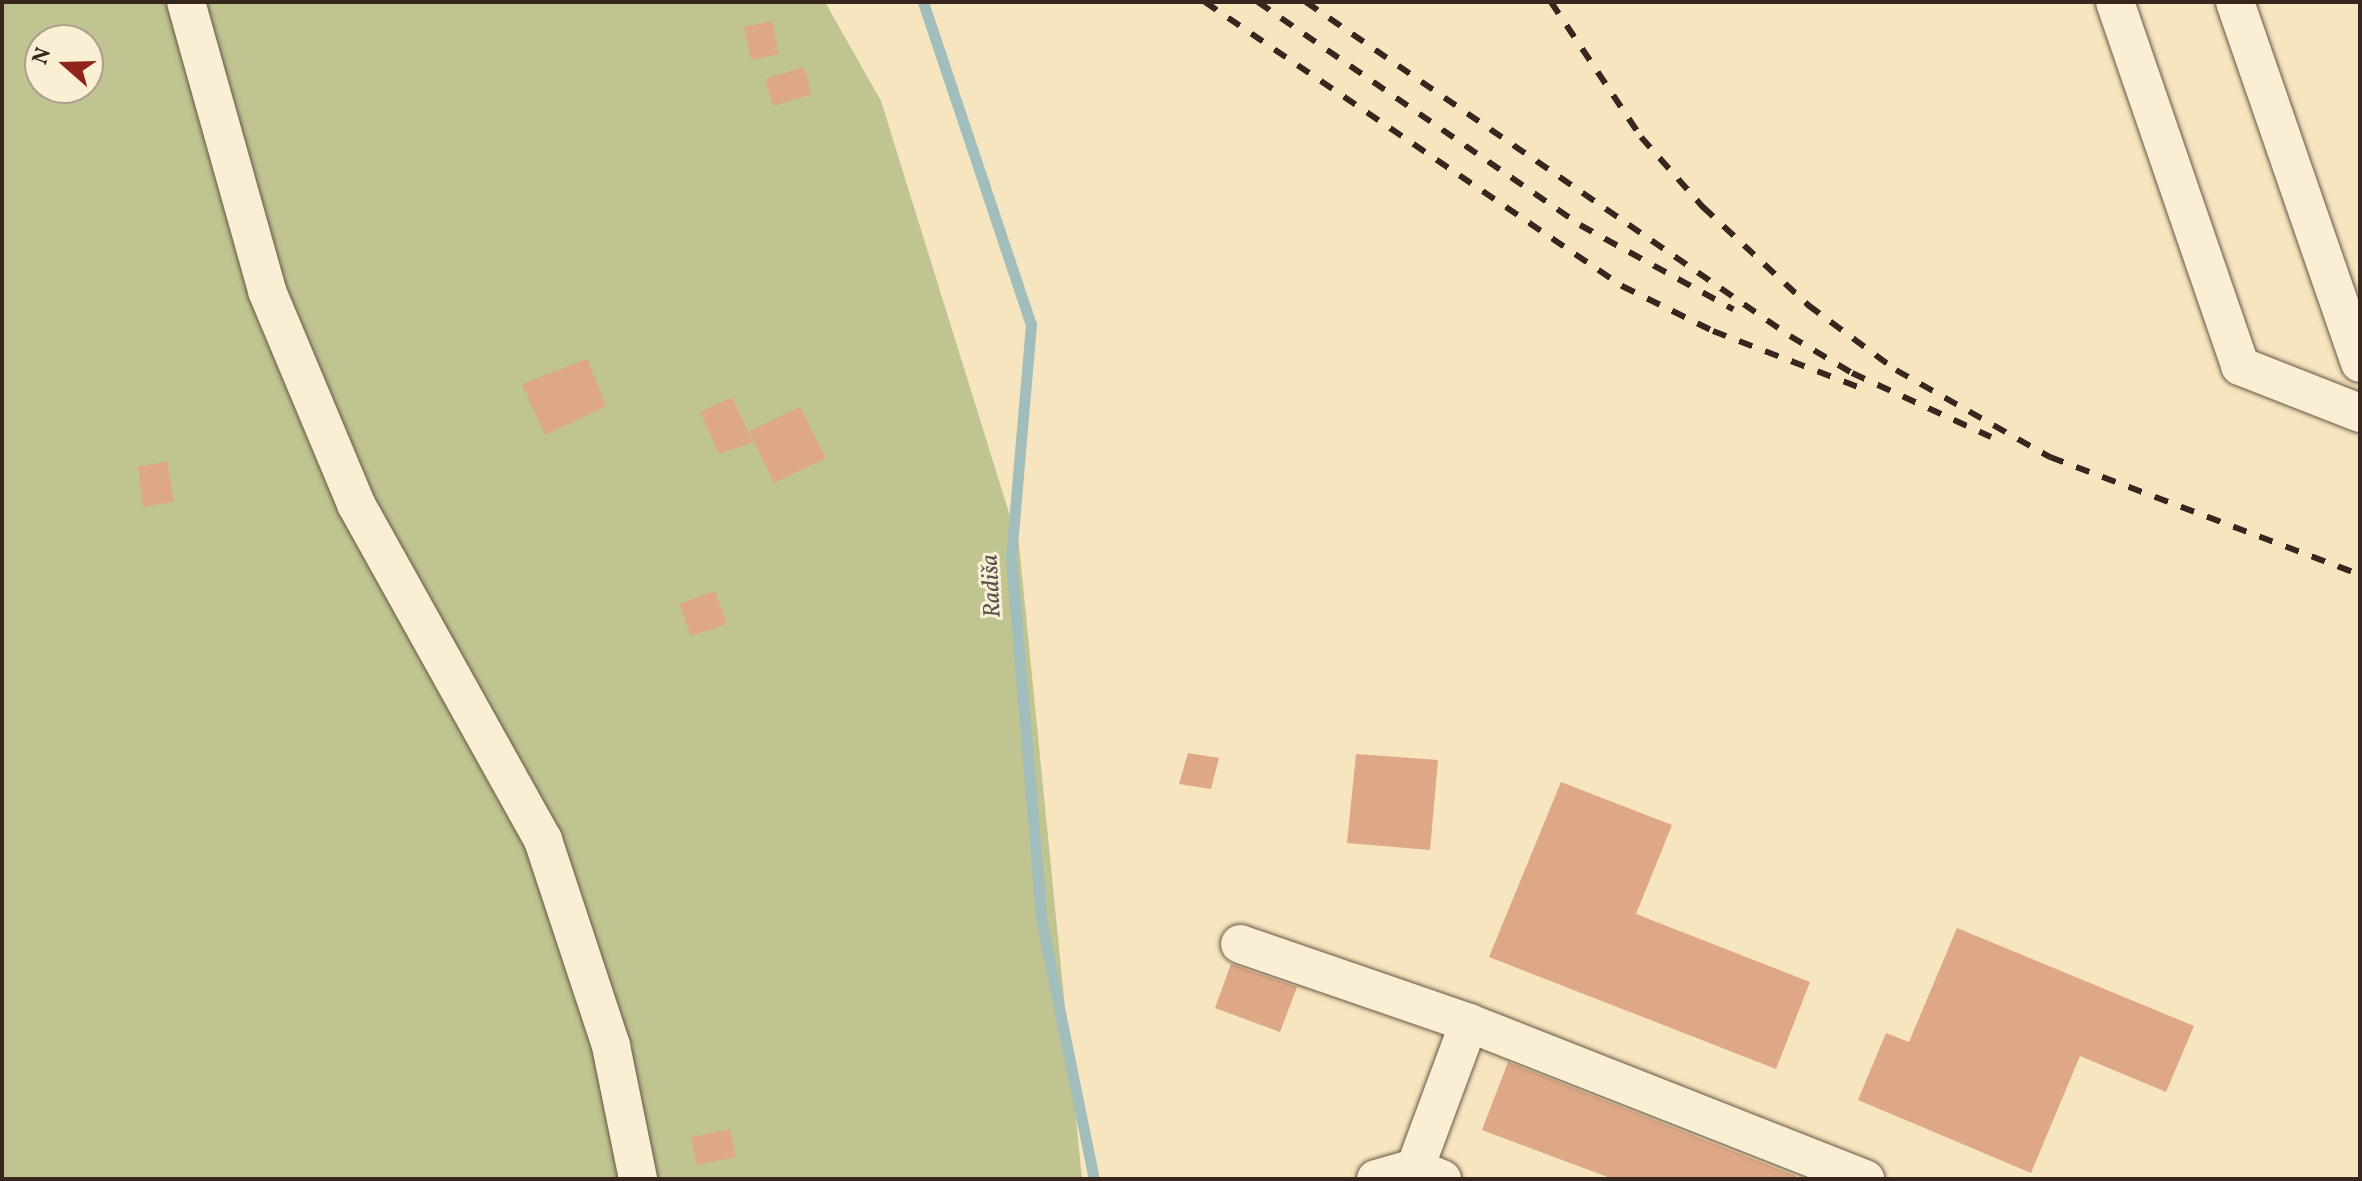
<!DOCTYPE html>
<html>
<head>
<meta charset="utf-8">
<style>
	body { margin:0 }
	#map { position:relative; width:2362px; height:1181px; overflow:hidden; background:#f7e5bf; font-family:Vollkorn,serif }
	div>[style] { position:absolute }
	.green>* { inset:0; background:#bfc490 }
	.stream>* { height:11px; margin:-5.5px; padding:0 5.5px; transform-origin:5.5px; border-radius:5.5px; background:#a1bdbc }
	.building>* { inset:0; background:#dea886 }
	.roads { filter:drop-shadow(0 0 2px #665646) drop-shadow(0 0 2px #665646) }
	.minor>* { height:38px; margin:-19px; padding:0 19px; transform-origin:19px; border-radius:19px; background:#faeed5 }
	.rail>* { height:6px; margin-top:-3px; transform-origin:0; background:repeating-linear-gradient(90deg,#36261e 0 14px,transparent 0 28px) }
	span { translate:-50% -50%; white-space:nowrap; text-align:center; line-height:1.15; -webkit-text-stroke:6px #faeed5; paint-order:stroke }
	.water-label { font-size:24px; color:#56534d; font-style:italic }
	.frame { position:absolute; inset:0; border:4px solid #36261e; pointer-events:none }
	.north { position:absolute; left:24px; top:24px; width:80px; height:80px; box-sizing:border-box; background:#faeed5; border:2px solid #ac9e8c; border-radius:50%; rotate:290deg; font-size:22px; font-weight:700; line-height:32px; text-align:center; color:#36261e }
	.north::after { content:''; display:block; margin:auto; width:28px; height:36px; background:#8f2418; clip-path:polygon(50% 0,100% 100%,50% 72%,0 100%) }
</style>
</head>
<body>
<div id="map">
	<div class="green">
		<i style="clip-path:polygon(evenodd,2px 2px,825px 2px,881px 101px,1019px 545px,1082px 1179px,2px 1179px,2px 2px,40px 40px,88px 40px,88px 88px,40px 88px,40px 40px)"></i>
	</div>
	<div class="stream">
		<i style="left:923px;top:2px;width:340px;rotate:71.5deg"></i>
		<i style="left:1031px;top:324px;width:234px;rotate:94.9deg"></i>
		<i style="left:1011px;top:557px;width:368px;rotate:85.2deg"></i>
		<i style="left:1042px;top:924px;width:260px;rotate:78.5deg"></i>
	</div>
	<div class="building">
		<i style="clip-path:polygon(772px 21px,779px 54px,751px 60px,744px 27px)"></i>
		<i style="clip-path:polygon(804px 67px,812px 94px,773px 106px,765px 79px)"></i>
		<i style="clip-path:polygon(587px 359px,606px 406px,545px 435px,522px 384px)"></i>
		<i style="clip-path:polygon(732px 397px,753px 442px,719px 454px,700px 412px)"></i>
		<i style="clip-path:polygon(800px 407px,826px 458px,774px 483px,749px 431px)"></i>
		<i style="clip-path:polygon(167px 461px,174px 502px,143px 507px,138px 467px)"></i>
		<i style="clip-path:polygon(715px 591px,727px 624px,691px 636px,679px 604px)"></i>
		<i style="clip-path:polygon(1188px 753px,1219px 758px,1211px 789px,1179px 784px)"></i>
		<i style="clip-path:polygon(1356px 754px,1438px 760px,1430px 850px,1347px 843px)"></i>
		<i style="clip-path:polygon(1561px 782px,1672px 825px,1636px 914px,1810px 982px,1776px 1069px,1489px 957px)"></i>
		<i style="clip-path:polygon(1957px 928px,2194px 1026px,2166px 1092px,2080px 1056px,2031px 1173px,1858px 1100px,1886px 1033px,1909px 1042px)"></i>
		<i style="clip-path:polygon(1231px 964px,1297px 987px,1280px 1032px,1215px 1008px)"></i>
		<i style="clip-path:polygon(1508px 1062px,1796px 1176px,1796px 1179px,1613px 1179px,1482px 1130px)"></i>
		<i style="clip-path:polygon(730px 1129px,736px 1157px,697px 1165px,691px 1137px)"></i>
	</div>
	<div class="roads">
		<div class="minor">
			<i style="left:186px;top:2px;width:300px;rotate:74.3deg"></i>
			<i style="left:267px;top:291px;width:231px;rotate:67.3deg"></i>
			<i style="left:356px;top:504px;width:385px;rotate:60.9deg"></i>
			<i style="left:543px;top:840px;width:217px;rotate:71.7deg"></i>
			<i style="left:611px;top:1046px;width:136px;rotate:78.5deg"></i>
			<i style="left:2115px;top:2px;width:385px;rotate:71deg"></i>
			<i style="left:2240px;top:366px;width:129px;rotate:21.4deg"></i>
			<i style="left:2235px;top:2px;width:382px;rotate:70.9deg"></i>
			<i style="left:1240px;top:944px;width:242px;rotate:19deg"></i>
			<i style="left:1376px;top:1179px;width:41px;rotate:-15.8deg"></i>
			<i style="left:1442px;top:1179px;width:29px;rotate:-158deg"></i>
			<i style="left:1415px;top:1168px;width:155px;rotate:-69.6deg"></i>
			<i style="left:1469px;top:1023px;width:426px;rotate:21.5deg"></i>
		</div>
	</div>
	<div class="rail">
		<i style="left:1205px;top:2px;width:505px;rotate:34.26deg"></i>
		<i style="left:1622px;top:286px;width:102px;rotate:26.3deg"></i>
		<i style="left:1713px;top:331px;width:159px;rotate:21.1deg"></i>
		<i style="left:1258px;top:2px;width:392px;rotate:34.7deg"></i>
		<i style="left:1580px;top:225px;width:175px;rotate:28.8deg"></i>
		<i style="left:1306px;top:2px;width:588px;rotate:34.61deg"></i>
		<i style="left:1790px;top:336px;width:72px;rotate:30.8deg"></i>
		<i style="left:1852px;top:373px;width:153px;rotate:24.7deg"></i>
		<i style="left:1551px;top:2px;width:162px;rotate:56.3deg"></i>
		<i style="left:1641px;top:137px;width:94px;rotate:48.5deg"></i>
		<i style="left:1703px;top:207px;width:144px;rotate:43deg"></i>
		<i style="left:1808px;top:305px;width:109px;rotate:36.5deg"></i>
		<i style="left:1896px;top:370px;width:177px;rotate:29.5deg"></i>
		<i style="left:2050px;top:457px;width:332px;rotate:20.8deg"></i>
	</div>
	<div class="water-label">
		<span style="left:993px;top:586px;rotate:-93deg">Radiša</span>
	</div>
	<div class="frame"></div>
	<div class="north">N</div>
</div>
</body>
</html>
